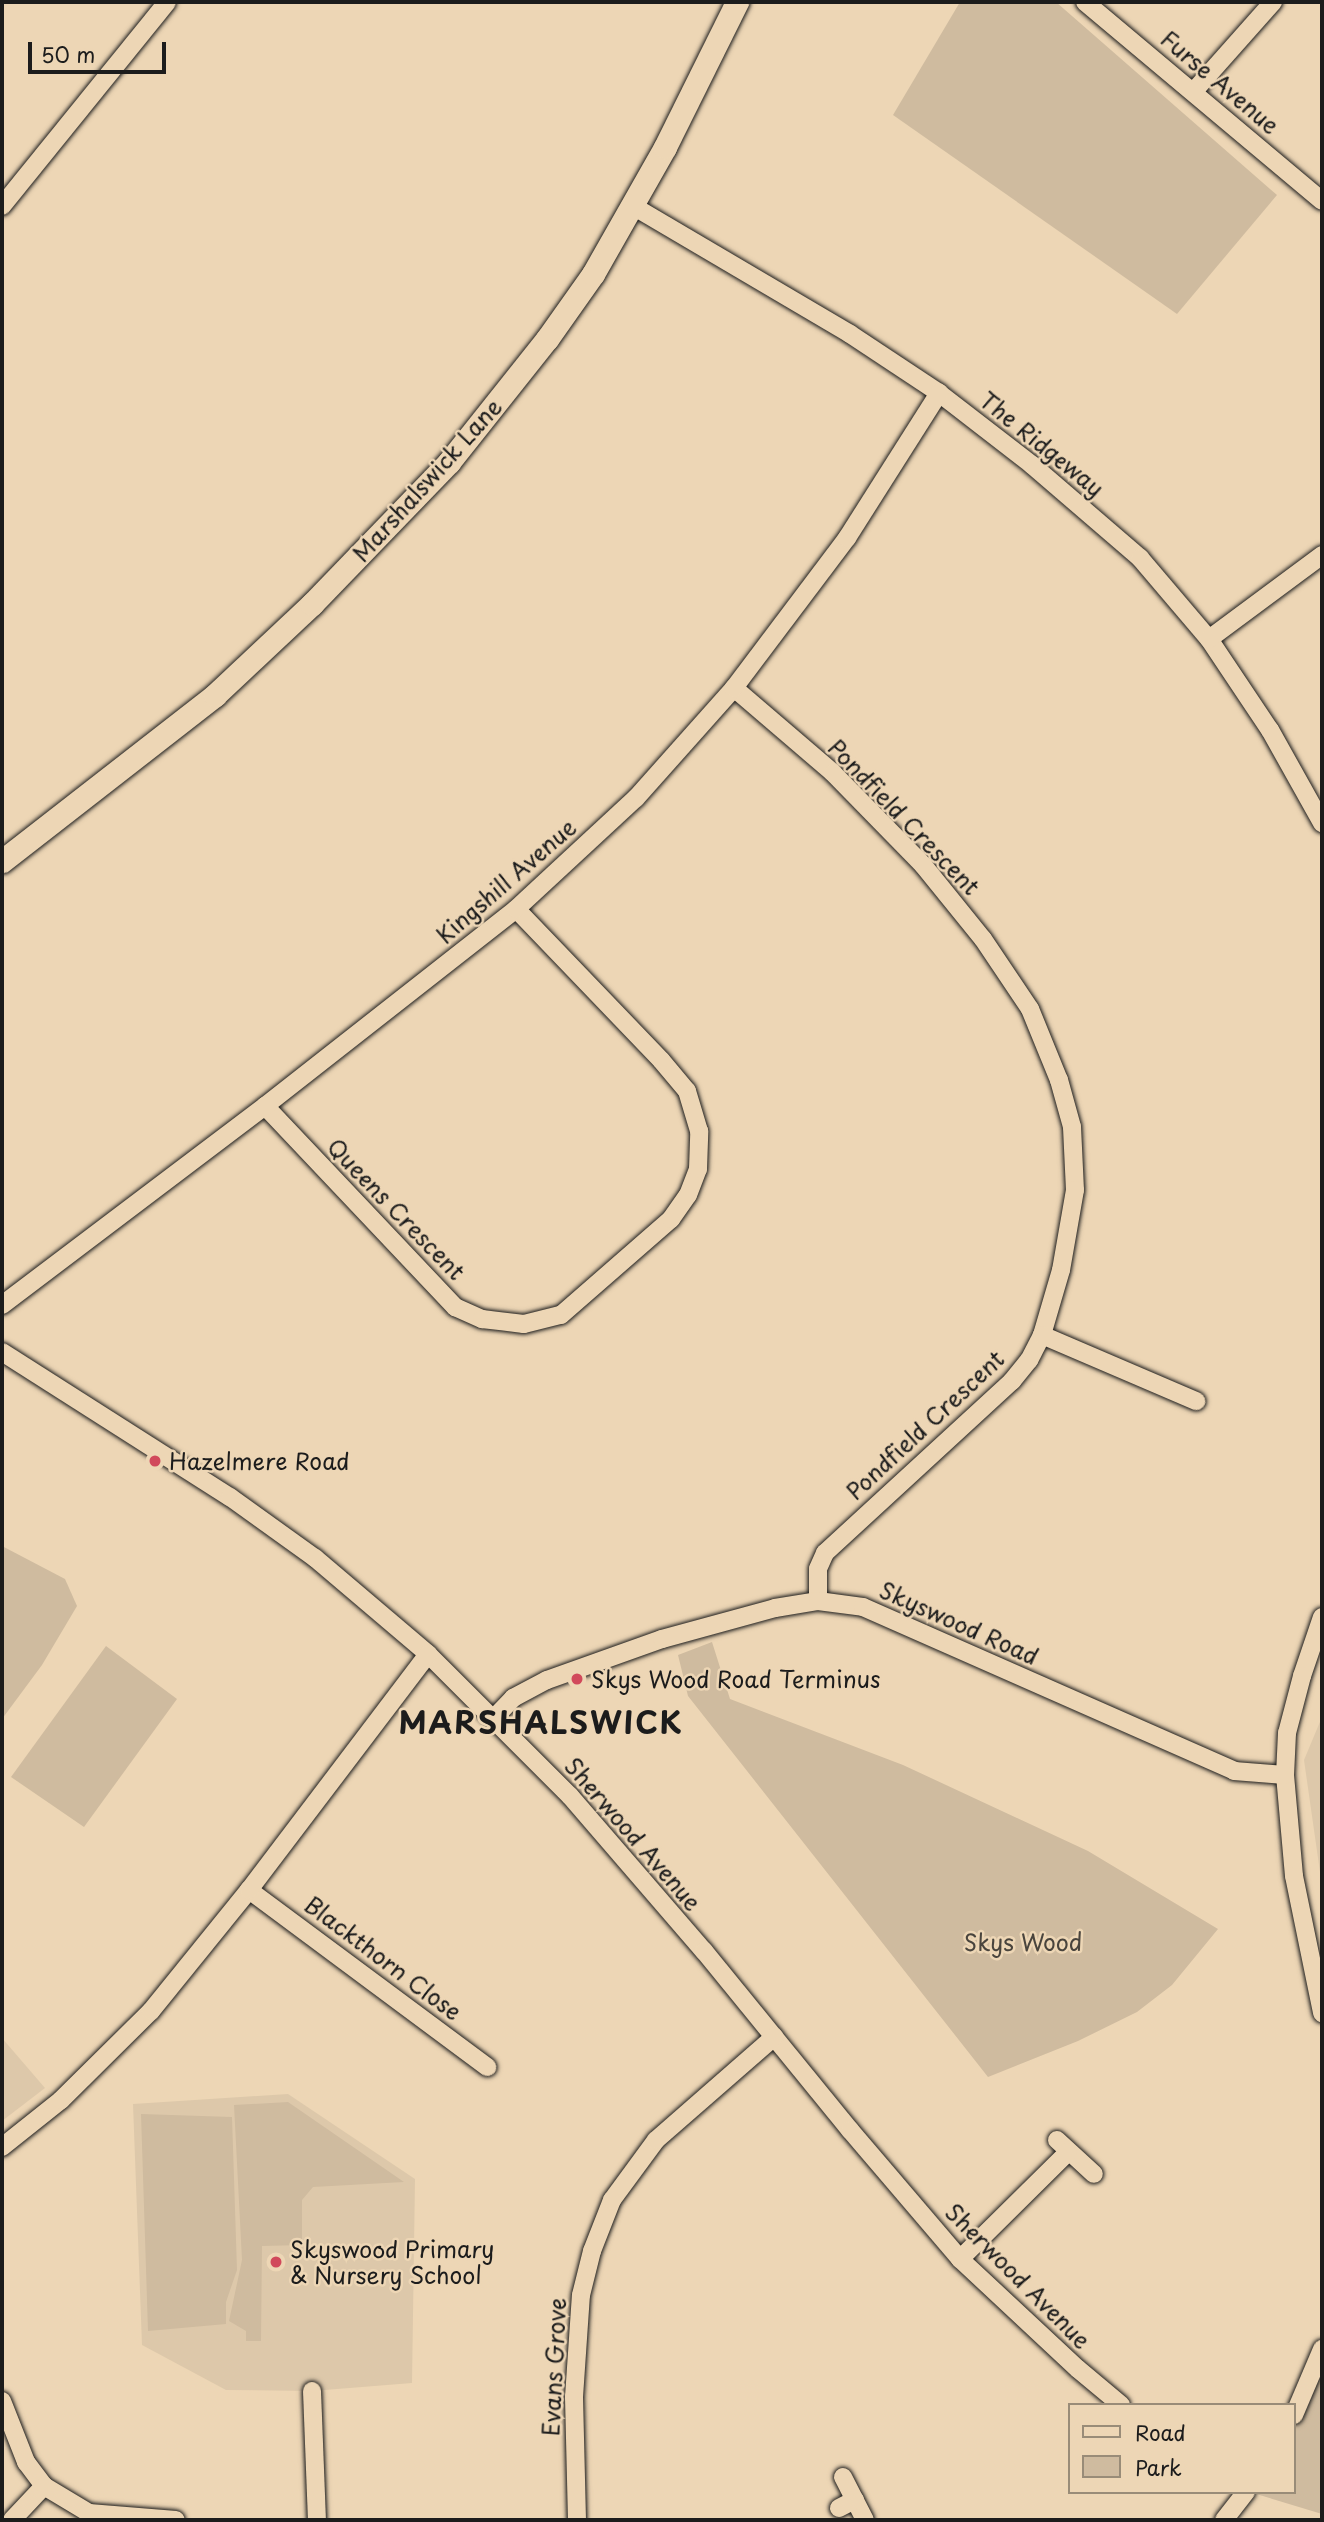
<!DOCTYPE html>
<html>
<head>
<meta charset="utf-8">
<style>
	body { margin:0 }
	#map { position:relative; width:1324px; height:2522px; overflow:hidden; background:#edd6b5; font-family:"Playpen Sans",sans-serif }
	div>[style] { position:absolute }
	.built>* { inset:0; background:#ddc8aa }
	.green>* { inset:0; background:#cfbb9f }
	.roads { filter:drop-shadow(0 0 2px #1c1c1c) drop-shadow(0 0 2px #1c1c1c) }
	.minor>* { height:18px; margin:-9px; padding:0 9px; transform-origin:9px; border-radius:9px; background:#edd6b5 }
	.tertiary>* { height:23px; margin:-11.5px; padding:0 11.5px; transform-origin:11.5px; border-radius:11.5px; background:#edd6b5 }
	.dots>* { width:19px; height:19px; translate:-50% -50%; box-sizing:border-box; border:4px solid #edd6b5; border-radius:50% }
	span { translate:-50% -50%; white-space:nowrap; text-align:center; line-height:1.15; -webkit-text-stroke:5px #edd6b5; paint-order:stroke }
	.street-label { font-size:23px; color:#1c1c1c }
	.poi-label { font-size:23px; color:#1c1c1c }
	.left { translate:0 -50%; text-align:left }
	.park-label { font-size:23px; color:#49443d }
	.district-label { font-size:30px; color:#1c1c1c; font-weight:700; letter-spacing:2px }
	.frame { position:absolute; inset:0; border:4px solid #1c1c1c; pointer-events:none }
	.legend { position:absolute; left:1068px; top:2403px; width:228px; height:91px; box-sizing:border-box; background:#edd6b5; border:2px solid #998c78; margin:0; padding:9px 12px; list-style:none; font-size:21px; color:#1c1c1c }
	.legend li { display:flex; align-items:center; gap:14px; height:35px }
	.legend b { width:35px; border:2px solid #998c78 }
	.scale { position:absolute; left:28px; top:42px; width:138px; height:32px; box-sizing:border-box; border:4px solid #1c1c1c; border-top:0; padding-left:9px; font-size:21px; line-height:24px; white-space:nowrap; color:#1c1c1c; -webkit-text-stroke:5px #edd6b5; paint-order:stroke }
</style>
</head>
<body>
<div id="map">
	<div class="built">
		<i style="clip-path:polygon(1322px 1717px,1322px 1886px,1304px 1760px)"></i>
		<i style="clip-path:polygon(2px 2038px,45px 2088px,2px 2121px)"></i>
		<i style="clip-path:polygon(288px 2094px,415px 2179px,412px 2383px,312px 2391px,226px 2390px,142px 2345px,133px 2104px)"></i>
	</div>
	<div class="green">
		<i style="clip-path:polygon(960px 2px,1056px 2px,1277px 195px,1177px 314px,893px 115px)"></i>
		<i style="clip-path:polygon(2px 1546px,65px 1579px,77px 1606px,42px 1665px,2px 1719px)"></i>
		<i style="clip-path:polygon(712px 1642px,730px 1699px,903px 1765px,1088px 1851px,1218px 1929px,1172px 1985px,1137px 2012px,1078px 2041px,988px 2077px,688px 1696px,678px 1655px)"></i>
		<i style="clip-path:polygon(106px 1646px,177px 1699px,84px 1827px,11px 1777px)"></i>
		<i style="clip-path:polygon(288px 2102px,404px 2182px,313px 2187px,302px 2200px,302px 2245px,262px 2246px,261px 2341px,246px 2341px,246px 2331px,229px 2321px,242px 2260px,234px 2105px)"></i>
		<i style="clip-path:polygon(141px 2114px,232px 2117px,237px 2270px,226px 2302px,226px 2324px,148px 2331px)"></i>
		<i style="clip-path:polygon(1322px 2368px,1322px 2514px,1253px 2493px,1294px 2492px,1294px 2418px)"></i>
	</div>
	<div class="roads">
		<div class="minor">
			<i style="left:1085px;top:2px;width:309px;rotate:40deg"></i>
			<i style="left:1194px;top:91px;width:119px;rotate:-48.4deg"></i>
			<i style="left:2px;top:206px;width:262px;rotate:-51deg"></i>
			<i style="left:633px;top:206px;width:252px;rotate:30.5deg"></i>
			<i style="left:850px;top:334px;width:107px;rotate:33.5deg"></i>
			<i style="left:939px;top:393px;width:118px;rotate:37.7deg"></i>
			<i style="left:1032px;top:465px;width:143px;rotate:40.7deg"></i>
			<i style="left:1140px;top:558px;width:106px;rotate:49.6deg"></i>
			<i style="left:1209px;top:639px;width:110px;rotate:56.2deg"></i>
			<i style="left:1270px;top:730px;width:107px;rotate:60.8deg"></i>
			<i style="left:1209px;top:639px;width:141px;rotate:-36.6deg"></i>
			<i style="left:734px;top:688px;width:130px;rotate:40.6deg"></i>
			<i style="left:833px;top:773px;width:129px;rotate:45.6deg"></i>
			<i style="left:923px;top:865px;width:95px;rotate:51deg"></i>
			<i style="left:983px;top:939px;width:84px;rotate:56.1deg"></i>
			<i style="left:1030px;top:1009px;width:77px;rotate:67.8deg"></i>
			<i style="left:1059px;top:1080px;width:49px;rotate:74.5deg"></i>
			<i style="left:1072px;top:1127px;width:63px;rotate:87.3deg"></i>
			<i style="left:1075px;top:1190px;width:81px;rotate:99.9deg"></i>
			<i style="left:1061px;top:1270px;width:68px;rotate:106.3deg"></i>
			<i style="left:1042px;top:1335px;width:28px;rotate:117deg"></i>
			<i style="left:1029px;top:1360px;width:27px;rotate:129deg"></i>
			<i style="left:1012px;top:1381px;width:254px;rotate:137.4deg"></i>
			<i style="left:825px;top:1553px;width:17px;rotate:114deg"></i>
			<i style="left:818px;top:1569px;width:32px;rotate:90deg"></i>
			<i style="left:265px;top:1106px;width:277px;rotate:46.6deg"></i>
			<i style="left:455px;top:1307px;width:30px;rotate:24deg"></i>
			<i style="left:482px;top:1319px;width:42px;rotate:6.8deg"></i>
			<i style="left:524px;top:1324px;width:38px;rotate:-14deg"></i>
			<i style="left:561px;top:1315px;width:146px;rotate:-41.1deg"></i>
			<i style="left:671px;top:1219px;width:29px;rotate:-55deg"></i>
			<i style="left:688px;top:1195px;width:28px;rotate:-69deg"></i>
			<i style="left:698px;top:1169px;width:38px;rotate:-88deg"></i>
			<i style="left:699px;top:1131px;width:42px;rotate:-106.7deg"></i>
			<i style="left:687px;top:1091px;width:40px;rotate:-130deg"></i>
			<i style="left:661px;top:1060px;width:209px;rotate:-133.8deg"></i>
			<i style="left:2px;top:1305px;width:330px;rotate:-37.1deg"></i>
			<i style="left:265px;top:1106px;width:319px;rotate:-38.1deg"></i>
			<i style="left:516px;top:909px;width:163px;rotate:-42.8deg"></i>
			<i style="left:636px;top:798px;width:147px;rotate:-48.3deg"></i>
			<i style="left:734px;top:688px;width:188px;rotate:-53deg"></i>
			<i style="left:847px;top:538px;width:172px;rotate:-57.6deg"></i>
			<i style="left:1042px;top:1335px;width:168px;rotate:23.2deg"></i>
			<i style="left:2px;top:1352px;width:270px;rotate:32.5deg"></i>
			<i style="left:230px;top:1497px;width:105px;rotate:35.7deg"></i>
			<i style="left:315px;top:1558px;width:148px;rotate:40.3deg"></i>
			<i style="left:428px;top:1654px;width:201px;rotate:45deg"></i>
			<i style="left:570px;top:1796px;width:205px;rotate:49.2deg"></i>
			<i style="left:704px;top:1951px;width:231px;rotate:50.8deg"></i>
			<i style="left:850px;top:2130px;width:170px;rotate:49.5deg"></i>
			<i style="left:960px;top:2259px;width:161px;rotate:43deg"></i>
			<i style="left:1078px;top:2369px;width:56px;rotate:39.9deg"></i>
			<i style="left:1322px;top:1617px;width:62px;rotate:108.7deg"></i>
			<i style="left:1302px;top:1676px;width:59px;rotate:104.7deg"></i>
			<i style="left:1287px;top:1733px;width:42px;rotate:92.7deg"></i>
			<i style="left:1285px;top:1775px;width:101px;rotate:84.9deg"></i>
			<i style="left:1294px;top:1876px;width:140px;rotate:78.4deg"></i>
			<i style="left:494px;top:1718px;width:28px;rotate:-46deg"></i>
			<i style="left:513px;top:1698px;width:38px;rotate:-28deg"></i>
			<i style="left:547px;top:1680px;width:122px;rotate:-19.6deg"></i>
			<i style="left:662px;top:1639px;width:117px;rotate:-15.3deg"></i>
			<i style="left:775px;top:1608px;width:44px;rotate:-9.2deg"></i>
			<i style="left:818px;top:1601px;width:45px;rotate:7.6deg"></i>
			<i style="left:863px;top:1607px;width:406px;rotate:23.8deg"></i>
			<i style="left:1234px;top:1771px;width:51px;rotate:4.5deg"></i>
			<i style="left:249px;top:1890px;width:297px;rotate:36.6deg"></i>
			<i style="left:1057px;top:2140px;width:50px;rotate:42.6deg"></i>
			<i style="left:2px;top:2147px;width:75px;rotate:-38.5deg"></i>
			<i style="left:61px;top:2100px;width:127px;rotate:-44.7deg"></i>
			<i style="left:151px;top:2011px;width:156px;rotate:-51deg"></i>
			<i style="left:249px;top:1890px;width:296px;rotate:-52.8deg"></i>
			<i style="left:960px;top:2259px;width:152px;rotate:-44.7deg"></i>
			<i style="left:312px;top:2391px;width:129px;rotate:87.8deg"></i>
			<i style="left:2px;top:2401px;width:66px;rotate:68.5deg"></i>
			<i style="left:26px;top:2462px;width:30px;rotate:53deg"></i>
			<i style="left:44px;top:2486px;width:52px;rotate:31deg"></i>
			<i style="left:89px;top:2513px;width:87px;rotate:4.6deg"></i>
			<i style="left:1294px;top:2415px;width:72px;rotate:-67deg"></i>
			<i style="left:843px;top:2477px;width:48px;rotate:62.9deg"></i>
			<i style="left:839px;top:2508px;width:18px;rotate:-27deg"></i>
			<i style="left:12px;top:2520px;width:47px;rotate:-46.7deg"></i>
			<i style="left:577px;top:2520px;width:123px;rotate:-91.4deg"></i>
			<i style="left:574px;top:2397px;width:102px;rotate:-86.1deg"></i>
			<i style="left:581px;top:2295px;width:45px;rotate:-76deg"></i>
			<i style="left:592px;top:2251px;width:55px;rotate:-68.6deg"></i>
			<i style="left:612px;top:2200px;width:74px;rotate:-53.7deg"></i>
			<i style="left:656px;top:2140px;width:157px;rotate:-41.1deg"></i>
			<i style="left:1224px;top:2520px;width:36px;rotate:-52deg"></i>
		</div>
		<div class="tertiary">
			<i style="left:2px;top:861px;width:270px;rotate:-37.9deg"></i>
			<i style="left:215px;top:695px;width:133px;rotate:-43.2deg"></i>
			<i style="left:312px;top:604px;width:197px;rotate:-46deg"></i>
			<i style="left:449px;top:462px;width:157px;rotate:-51.5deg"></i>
			<i style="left:547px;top:339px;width:80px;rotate:-54.7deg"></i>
			<i style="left:593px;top:274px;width:146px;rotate:-60.4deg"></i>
			<i style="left:665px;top:147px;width:162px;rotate:-63.6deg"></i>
		</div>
	</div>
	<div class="dots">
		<i style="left:155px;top:1461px;background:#d1495b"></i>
		<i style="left:577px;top:1679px;background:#d1495b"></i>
		<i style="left:276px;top:2262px;background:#d1495b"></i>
	</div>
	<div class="street-label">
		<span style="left:1220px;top:82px;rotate:40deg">Furse Avenue</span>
		<span style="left:1042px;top:444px;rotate:39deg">The Ridgeway</span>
		<span style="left:427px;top:480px;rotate:-48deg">Marshalswick Lane</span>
		<span style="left:904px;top:817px;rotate:46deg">Pondfield Crescent</span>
		<span style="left:506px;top:881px;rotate:-41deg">Kingshill Avenue</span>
		<span style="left:396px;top:1209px;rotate:46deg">Queens Crescent</span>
		<span style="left:925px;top:1425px;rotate:-43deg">Pondfield Crescent</span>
		<span style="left:959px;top:1623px;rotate:24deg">Skyswood Road</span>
		<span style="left:633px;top:1834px;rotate:49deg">Sherwood Avenue</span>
		<span style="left:383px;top:1958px;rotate:37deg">Blackthorn Close</span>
		<span style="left:1018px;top:2276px;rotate:45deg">Sherwood Avenue</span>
		<span style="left:554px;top:2367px;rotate:-87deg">Evans Grove</span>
	</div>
	<div class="poi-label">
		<span class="left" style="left:169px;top:1461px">Hazelmere Road</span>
		<span class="left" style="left:591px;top:1679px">Skys Wood Road Terminus</span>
		<span class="left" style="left:290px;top:2262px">Skyswood Primary<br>&amp; Nursery School</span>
	</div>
	<div class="park-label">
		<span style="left:1023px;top:1942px">Skys Wood</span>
	</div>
	<div class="district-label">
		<span style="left:541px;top:1722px">MARSHALSWICK</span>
	</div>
	<div class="frame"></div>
	<ul class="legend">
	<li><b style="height:9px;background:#edd6b5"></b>Road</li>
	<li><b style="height:19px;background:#cfbb9f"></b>Park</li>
	</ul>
	<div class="scale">50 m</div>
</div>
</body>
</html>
